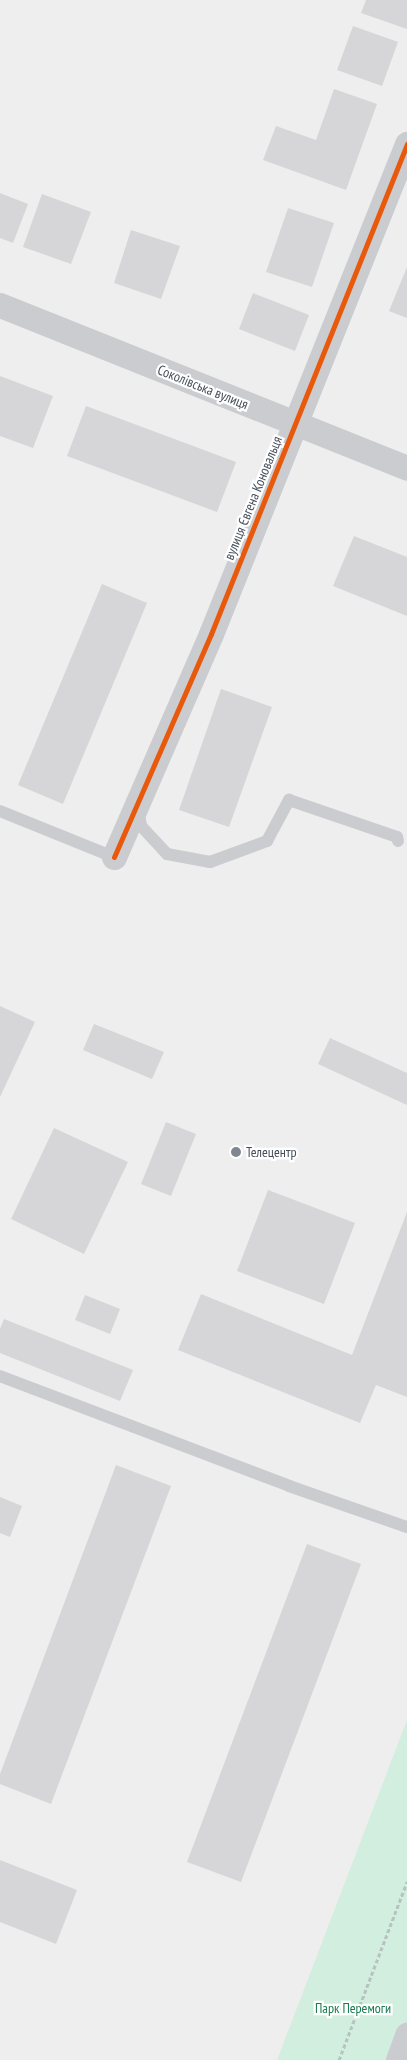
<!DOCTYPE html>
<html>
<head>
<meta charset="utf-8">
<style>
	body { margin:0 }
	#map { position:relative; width:407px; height:2060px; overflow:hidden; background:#efeeee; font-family:"PT Sans Narrow",sans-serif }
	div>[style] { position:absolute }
	.green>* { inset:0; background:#d2eedf }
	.building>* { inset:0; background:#d6d6d8 }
	.path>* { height:3px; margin-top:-1.5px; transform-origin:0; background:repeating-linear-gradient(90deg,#b6c3c0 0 4px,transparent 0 6.5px) }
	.service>* { height:12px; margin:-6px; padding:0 6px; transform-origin:6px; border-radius:6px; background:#cacccf }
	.minor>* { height:25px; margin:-12.5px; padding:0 12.5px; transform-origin:12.5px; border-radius:12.5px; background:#cacccf }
	.cycleway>* { height:5px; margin:-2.5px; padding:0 2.5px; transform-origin:2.5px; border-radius:2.5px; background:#e8590c }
	.dots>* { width:14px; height:14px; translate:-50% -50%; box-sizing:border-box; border:2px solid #fff; border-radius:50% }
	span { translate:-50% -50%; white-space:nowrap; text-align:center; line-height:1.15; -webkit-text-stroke:4.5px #fff; paint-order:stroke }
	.street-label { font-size:14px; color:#454f5a }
	.poi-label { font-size:14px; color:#454f5a }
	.left { translate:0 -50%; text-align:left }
	.park-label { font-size:14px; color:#177b50 }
</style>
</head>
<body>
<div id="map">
	<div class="green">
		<i style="clip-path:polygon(407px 1720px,407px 2060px,277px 2060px)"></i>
	</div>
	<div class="building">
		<i style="clip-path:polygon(366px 0,407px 0,407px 29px,361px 13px)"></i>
		<i style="clip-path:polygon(353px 26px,398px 42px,382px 86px,337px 70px)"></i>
		<i style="clip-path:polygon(334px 89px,377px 104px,346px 190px,263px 160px,276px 126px,316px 140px)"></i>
		<i style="clip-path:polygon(0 193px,28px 204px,13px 243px,0 238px)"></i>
		<i style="clip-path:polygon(42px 194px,91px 212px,71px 264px,23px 247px)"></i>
		<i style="clip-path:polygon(288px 208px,334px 223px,312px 287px,266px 272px)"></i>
		<i style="clip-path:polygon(131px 230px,180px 246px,161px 299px,114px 283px)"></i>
		<i style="clip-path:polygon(407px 267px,407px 318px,389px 311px)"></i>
		<i style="clip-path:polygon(253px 293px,309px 315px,295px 351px,239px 329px)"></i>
		<i style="clip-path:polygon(0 376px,53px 396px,33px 448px,0 436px)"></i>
		<i style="clip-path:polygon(86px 406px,236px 462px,217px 512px,67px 456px)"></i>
		<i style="clip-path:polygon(354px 536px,407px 557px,407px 616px,333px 586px)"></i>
		<i style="clip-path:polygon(102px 584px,147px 603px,63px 804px,18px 785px)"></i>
		<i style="clip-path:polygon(221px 689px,272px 707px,229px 827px,179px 810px)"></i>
		<i style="clip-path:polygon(0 1006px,35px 1022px,0 1097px)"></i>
		<i style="clip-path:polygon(94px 1024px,164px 1052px,152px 1079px,83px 1050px)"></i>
		<i style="clip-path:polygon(330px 1038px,407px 1073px,407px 1105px,318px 1064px)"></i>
		<i style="clip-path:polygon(166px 1122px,196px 1134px,171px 1196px,141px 1184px)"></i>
		<i style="clip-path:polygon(54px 1128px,128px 1162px,84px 1254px,11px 1219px)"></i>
		<i style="clip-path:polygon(268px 1190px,355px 1223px,324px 1304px,237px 1271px)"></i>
		<i style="clip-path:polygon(407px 1212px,407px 1397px,376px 1385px,360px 1423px,178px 1350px,201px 1294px,352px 1355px)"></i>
		<i style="clip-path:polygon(85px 1295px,120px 1309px,110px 1334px,75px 1320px)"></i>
		<i style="clip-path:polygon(4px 1319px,133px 1370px,120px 1401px,0 1353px,0 1329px)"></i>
		<i style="clip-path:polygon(116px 1465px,171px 1486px,51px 1804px,0 1784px,0 1774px)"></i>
		<i style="clip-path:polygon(0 1497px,22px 1506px,10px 1537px,0 1533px)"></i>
		<i style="clip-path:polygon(307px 1544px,361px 1564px,241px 1882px,187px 1862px)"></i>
		<i style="clip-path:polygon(0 1860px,77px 1890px,56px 1944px,0 1922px)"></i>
	</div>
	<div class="path">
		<i style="left:339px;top:2060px;width:191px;rotate:-69.1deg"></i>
	</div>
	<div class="service">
		<i style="left:138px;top:810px;width:16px;rotate:79deg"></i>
		<i style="left:141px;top:826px;width:38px;rotate:47deg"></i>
		<i style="left:167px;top:854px;width:44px;rotate:10.5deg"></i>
		<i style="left:210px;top:862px;width:61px;rotate:-20.2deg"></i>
		<i style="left:267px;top:841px;width:47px;rotate:-61.8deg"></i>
		<i style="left:289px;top:800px;width:114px;rotate:18.9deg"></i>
		<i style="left:397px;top:837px;width:4px;rotate:76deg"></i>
		<i style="left:0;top:811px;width:123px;rotate:22deg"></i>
		<i style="left:0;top:1376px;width:309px;rotate:20.8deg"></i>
		<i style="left:289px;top:1486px;width:125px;rotate:19.2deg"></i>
	</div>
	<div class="minor">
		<i style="left:0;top:305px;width:438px;rotate:21.8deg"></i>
		<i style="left:114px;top:857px;width:243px;rotate:-66.5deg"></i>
		<i style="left:211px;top:634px;width:528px;rotate:-68.2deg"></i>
		<i style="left:398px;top:2060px;width:27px;rotate:-70deg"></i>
	</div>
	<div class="cycleway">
		<i style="left:114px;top:857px;width:243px;rotate:-66.5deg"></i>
		<i style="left:211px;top:634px;width:528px;rotate:-68.2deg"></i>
	</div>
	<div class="dots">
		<i style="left:236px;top:1152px;background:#80878e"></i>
	</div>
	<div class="street-label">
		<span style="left:203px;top:387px;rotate:22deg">Соколівська вулиця</span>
		<span style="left:253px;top:498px;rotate:-68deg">вулиця Євгена Коновальця</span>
	</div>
	<div class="poi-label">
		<span class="left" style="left:246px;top:1152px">Телецентр</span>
	</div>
	<div class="park-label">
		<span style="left:353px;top:2008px">Парк Перемоги</span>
	</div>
</div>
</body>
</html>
